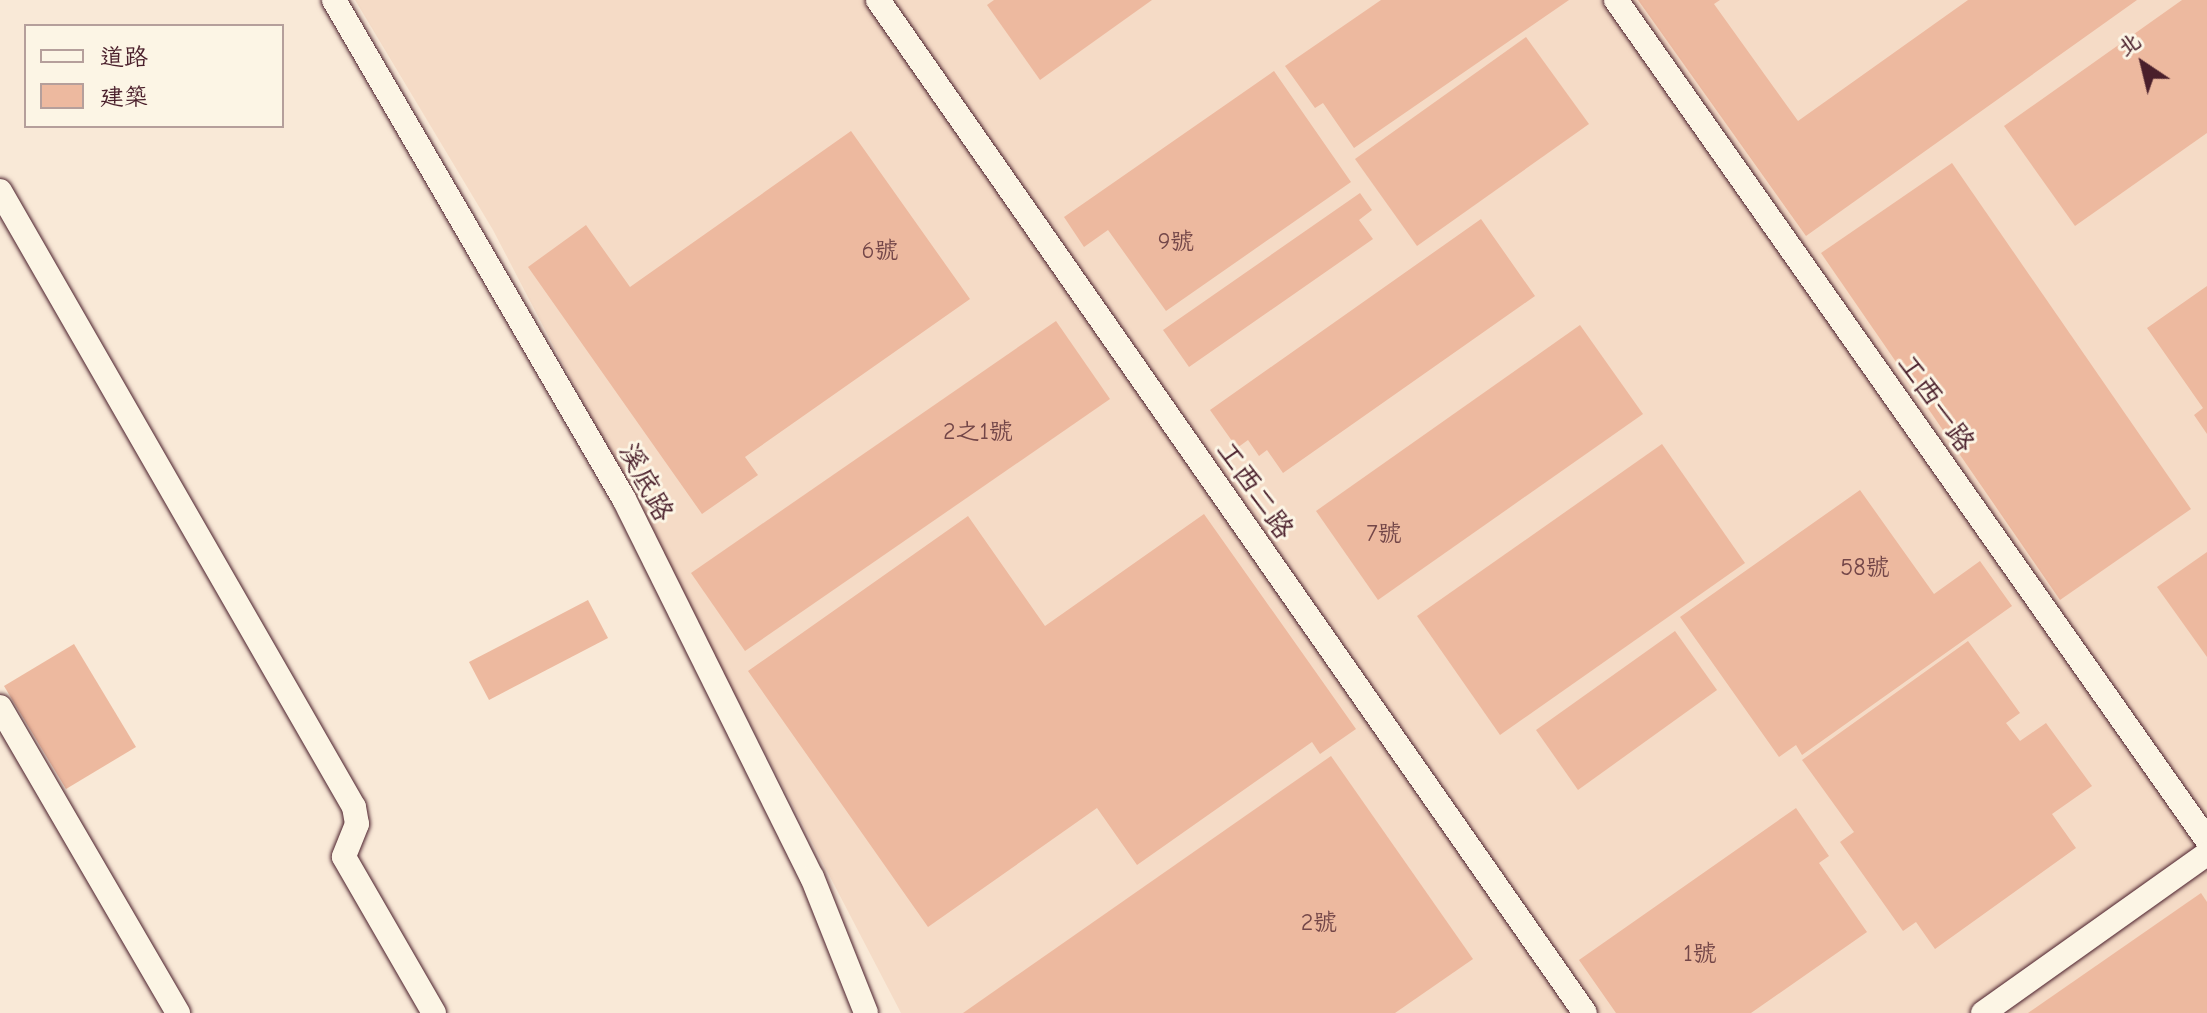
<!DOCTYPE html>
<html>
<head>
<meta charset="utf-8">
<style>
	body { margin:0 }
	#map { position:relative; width:2207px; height:1013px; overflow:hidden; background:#f9e9d7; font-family:"Comic Neue","LXGW WenKai TC",sans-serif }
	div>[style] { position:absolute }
	.built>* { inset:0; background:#f5dbc6 }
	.building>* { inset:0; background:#edb99f }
	.roads { filter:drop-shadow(0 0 2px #4a1f2b) drop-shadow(0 0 2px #4a1f2b) }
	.minor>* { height:24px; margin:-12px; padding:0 12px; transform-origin:12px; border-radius:12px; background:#fcf5e5 }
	span { translate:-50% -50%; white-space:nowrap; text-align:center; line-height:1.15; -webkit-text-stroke:6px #fcf5e5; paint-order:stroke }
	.number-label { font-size:24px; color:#734648 }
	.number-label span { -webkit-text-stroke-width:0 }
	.street-label { font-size:28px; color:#4a1f2b }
	.legend { position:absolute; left:24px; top:24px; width:260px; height:104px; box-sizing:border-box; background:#fcf5e5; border:2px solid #b59f9b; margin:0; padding:10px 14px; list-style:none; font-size:24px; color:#4a1f2b }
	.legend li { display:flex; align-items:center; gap:16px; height:40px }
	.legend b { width:40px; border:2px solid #b59f9b }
	.north { position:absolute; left:2103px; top:24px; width:80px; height:80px; -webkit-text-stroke:6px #fcf5e5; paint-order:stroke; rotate:325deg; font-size:22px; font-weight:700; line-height:32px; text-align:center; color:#4a1f2b }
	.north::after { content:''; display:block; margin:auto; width:28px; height:36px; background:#4a1f2b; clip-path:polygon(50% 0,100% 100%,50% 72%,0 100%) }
</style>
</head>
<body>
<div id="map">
	<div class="built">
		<i style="clip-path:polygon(355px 0,2207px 0,2207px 1013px,901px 1013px,493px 230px)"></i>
	</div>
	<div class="building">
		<i style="clip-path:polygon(994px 0,1152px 0,1040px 80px,987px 5px)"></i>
		<i style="clip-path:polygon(1381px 0,1569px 0,1354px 148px,1323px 103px,1315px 108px,1285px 66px)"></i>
		<i style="clip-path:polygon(1638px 0,1720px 0,1714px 4px,1798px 121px,1968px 0,2137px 0,1806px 236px)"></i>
		<i style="clip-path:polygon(2182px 0,2207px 0,2207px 133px,2075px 226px,2004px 126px)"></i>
		<i style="clip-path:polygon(1526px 37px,1589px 124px,1417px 246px,1355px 159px)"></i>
		<i style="clip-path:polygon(1274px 71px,1351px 182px,1166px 311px,1108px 230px,1084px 247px,1064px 217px)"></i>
		<i style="clip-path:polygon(851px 131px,970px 299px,745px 457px,758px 475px,702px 514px,528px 267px,586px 225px,630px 287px)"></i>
		<i style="clip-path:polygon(1952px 163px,2191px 509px,2060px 600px,1821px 253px)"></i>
		<i style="clip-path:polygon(1360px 193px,1372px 210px,1359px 220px,1373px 239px,1189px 367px,1163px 330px)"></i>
		<i style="clip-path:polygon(1481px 219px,1535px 296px,1283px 473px,1267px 450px,1259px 456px,1248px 440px,1237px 448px,1210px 410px)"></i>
		<i style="clip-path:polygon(2207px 286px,2207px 434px,2194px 415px,2203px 408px,2147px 328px)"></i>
		<i style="clip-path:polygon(1056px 321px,1110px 399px,745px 651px,691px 573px)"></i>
		<i style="clip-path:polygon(1580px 325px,1643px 414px,1378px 600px,1316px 511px)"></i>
		<i style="clip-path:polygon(1662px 444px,1745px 563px,1500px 735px,1417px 616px)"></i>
		<i style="clip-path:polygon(1860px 490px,1934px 594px,1980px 561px,2012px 606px,1802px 755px,1796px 745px,1779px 757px,1680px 617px)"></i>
		<i style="clip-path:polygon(1204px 514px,1356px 729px,1320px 754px,1312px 742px,1137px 865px,1097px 808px,928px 927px,748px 671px,968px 516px,1045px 626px)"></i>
		<i style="clip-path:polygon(2207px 552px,2207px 657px,2157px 587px)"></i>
		<i style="clip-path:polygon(588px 600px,608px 638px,489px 700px,469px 662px)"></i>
		<i style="clip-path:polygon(1675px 631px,1717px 690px,1578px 790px,1536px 730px)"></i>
		<i style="clip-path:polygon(1968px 641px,2020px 713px,2006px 723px,2020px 741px,2046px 723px,2092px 786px,2052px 814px,2076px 848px,1935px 949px,1916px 922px,1903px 931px,1840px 842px,1854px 832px,1802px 760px)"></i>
		<i style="clip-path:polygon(74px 644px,136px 747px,66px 789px,4px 686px)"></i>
		<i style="clip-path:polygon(1331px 756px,1473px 959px,1395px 1013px,963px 1013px)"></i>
		<i style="clip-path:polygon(1796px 808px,1829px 856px,1819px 863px,1867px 932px,1751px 1013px,1616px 1013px,1579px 960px)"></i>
		<i style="clip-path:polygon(2201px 893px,2207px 902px,2207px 1013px,2028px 1013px)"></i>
	</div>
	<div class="roads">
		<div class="minor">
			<i style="left:334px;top:0;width:577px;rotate:59.84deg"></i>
			<i style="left:624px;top:499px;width:422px;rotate:63.6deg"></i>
			<i style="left:812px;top:877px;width:146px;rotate:68.3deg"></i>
			<i style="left:878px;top:0;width:1235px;rotate:55.09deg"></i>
			<i style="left:1616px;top:0;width:1027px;rotate:54.87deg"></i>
			<i style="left:0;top:191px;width:710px;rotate:60.12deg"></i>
			<i style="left:354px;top:807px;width:17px;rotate:80deg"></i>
			<i style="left:357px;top:824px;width:35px;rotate:112deg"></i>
			<i style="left:344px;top:857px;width:180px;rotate:60deg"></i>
			<i style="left:0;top:707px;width:354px;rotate:59.8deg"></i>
			<i style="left:1983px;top:1013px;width:275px;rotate:-35.4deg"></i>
		</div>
	</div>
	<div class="number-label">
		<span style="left:1176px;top:242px">9號</span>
		<span style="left:880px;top:251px">6號</span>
		<span style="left:978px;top:432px">2之1號</span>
		<span style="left:1384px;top:534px">7號</span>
		<span style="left:1865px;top:568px">58號</span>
		<span style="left:1319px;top:923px">2號</span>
		<span style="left:1700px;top:954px">1號</span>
	</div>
	<div class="street-label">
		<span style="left:1936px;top:403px;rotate:55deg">工西一路</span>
		<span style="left:646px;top:482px;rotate:62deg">溪底路</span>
		<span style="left:1255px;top:490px;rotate:55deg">工西二路</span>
	</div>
	<ul class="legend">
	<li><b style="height:10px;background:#fcf5e5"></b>道路</li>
	<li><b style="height:22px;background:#edb99f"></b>建築</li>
	</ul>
	<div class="north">北</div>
</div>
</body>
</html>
